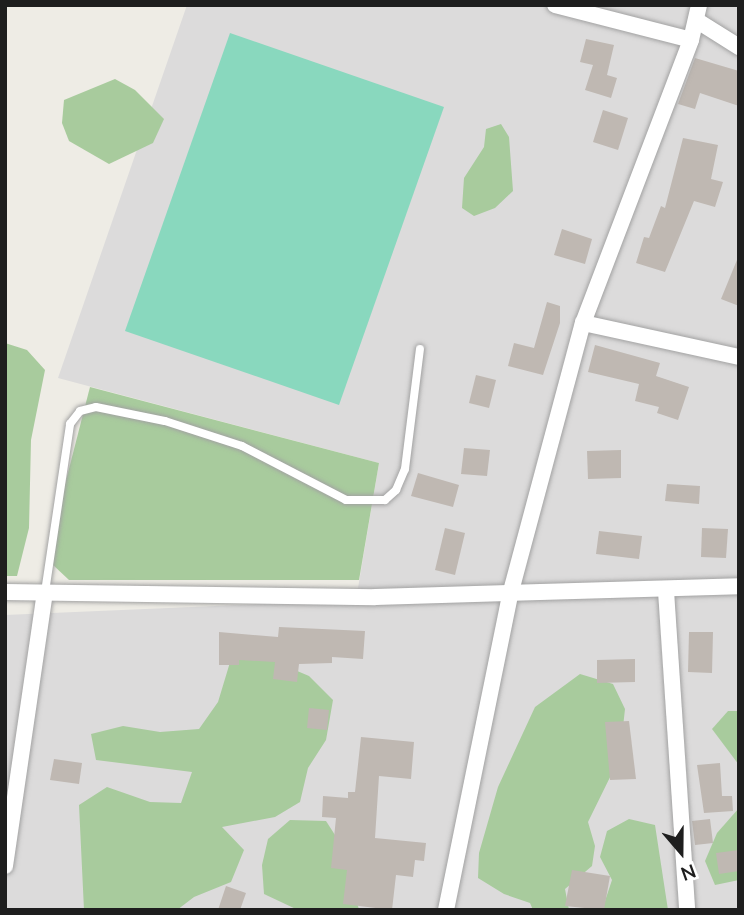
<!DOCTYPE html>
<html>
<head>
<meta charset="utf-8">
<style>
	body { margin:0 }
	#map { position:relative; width:744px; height:915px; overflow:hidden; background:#eeece5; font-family:"Nunito Sans",sans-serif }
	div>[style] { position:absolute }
	.residential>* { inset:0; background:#dcdbdb }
	.forest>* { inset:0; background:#a8cb9d }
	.pitch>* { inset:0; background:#89d8be }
	.building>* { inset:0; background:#bfb8b2 }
	.roads { filter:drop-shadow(0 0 2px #a2a2a2) drop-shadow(0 0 2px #a2a2a2) }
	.service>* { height:8px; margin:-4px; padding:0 4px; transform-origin:4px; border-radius:4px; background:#fff }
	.minor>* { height:16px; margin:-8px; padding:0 8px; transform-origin:8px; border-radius:8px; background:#fff }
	span { translate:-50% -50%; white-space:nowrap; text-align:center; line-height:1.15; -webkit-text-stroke:6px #fff; paint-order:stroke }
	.frame { position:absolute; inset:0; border:7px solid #1e1e1e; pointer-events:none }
	.north { position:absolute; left:646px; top:817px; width:70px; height:70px; -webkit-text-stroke:5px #fff; paint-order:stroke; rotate:160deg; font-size:19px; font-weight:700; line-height:28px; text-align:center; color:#1e1e1e }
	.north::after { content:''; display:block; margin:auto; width:24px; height:32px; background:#1e1e1e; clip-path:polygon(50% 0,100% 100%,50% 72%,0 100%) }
</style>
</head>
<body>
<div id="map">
	<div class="residential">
		<i style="clip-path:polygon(187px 5px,739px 5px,739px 910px,5px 910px,5px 615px,356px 600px,379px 463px,58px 378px)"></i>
	</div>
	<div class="forest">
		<i style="clip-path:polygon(115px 79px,135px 90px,164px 119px,153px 143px,109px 164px,69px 141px,62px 123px,64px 100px)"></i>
		<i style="clip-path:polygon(501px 124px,509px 137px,513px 191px,495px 208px,474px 216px,462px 208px,464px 178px,484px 147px,486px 129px)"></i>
		<i style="clip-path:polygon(5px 343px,27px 350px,45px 370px,31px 440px,29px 528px,17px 576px,5px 576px)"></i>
		<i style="clip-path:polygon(90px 387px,379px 463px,359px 580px,69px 580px,52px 564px,62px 496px)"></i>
		<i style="clip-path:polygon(231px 659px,269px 659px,309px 676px,333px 700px,326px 740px,308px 768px,300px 802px,275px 817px,222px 827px,244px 850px,231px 882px,194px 897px,177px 910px,84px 910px,79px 805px,107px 787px,150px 802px,181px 803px,192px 772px,96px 760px,91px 734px,123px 726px,160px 732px,199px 729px,218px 702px)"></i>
		<i style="clip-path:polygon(580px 674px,613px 684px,625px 709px,622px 736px,616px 765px,588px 822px,595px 846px,592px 866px,565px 889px,569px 910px,533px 910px,530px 903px,504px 894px,478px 878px,479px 853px,498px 787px,535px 707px)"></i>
		<i style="clip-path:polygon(728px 711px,739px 711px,739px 765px,712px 729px)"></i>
		<i style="clip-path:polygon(739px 808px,739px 880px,715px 885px,705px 861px,717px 833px)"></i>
		<i style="clip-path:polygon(629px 819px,655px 825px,668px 910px,602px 910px,612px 880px,600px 857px,607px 831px)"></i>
		<i style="clip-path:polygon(290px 820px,326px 821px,344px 849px,359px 910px,298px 910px,264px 894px,262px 865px,268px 839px)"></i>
	</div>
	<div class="pitch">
		<i style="clip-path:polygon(230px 33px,444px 107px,339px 405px,125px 331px)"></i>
	</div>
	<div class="building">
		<i style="clip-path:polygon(586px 39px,614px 45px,607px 75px,617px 78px,611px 98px,585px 90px,593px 65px,580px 62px)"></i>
		<i style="clip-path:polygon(695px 58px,739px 71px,739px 106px,700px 93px,695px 109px,678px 104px)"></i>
		<i style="clip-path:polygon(603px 110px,628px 118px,618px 150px,593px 142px)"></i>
		<i style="clip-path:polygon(683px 138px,718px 145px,711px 179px,723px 182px,715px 207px,694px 201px,665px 272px,636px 263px,644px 237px,649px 238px,661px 206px,665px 208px)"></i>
		<i style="clip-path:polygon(562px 229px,592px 239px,585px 264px,554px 255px)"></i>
		<i style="clip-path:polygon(739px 255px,739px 306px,721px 299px)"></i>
		<i style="clip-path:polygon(547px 302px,560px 306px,560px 323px,543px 375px,508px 366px,514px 343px,534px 348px)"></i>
		<i style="clip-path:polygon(595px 345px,660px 363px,656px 376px,689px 387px,678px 420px,657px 413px,659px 407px,635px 401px,639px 384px,588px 372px)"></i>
		<i style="clip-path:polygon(476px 375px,496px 380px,489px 408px,469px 403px)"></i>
		<i style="clip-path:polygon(464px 448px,490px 450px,487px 476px,461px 474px)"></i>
		<i style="clip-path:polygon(621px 450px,621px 478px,588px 479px,587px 451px)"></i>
		<i style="clip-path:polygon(418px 473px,459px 485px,453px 507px,411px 496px)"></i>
		<i style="clip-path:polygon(667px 484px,700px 486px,699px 504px,665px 501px)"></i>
		<i style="clip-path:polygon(445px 528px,465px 533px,455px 575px,435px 570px)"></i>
		<i style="clip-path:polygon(702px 528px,728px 529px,726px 558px,701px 557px)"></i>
		<i style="clip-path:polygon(599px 531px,642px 536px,639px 559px,596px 554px)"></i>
		<i style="clip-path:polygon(279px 627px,365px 631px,363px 659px,332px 657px,332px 663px,299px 664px,297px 682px,273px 679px,275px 662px,239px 660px,239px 665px,219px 665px,219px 632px,278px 637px)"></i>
		<i style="clip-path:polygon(689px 632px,713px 632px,712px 673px,688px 672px)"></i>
		<i style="clip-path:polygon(635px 659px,635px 682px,597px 683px,597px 660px)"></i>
		<i style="clip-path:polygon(309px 708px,329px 710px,327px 730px,307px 728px)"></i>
		<i style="clip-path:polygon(629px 721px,636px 779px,610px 780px,605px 722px)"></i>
		<i style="clip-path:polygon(361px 737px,414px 742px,411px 779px,379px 776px,375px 838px,426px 843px,424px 861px,415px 860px,413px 877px,396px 875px,392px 910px,343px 904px,347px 870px,331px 868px,336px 818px,322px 817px,323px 796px,348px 798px,348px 792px,355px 792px)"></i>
		<i style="clip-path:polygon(54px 759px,82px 763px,79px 784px,50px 780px)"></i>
		<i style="clip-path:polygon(720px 763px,722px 796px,732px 796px,733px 811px,704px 813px,697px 765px)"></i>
		<i style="clip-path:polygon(710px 819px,713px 843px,695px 845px,692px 821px)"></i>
		<i style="clip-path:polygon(739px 850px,739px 871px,719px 874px,716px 853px)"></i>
		<i style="clip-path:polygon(572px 870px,610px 876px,604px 910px,565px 906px)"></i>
		<i style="clip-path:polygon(226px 886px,246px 893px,240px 910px,218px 910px)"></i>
	</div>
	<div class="roads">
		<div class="service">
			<i style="left:45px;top:592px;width:170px;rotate:-81.5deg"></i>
			<i style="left:70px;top:424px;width:16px;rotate:-52deg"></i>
			<i style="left:80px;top:411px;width:16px;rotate:-14deg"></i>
			<i style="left:96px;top:407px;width:70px;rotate:11.5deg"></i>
			<i style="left:165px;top:421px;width:81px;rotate:18deg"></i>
			<i style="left:242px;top:446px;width:117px;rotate:27.4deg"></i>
			<i style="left:346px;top:500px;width:39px"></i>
			<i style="left:385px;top:500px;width:15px;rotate:-42deg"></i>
			<i style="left:396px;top:490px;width:23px;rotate:-67deg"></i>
			<i style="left:405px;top:469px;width:121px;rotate:-82.9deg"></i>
		</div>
		<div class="minor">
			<i style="left:555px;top:5px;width:140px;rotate:14.4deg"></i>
			<i style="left:696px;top:20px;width:51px;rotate:32.1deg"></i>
			<i style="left:583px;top:323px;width:160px;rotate:12.3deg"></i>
			<i style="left:666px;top:591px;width:320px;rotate:86.2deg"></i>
			<i style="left:5px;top:592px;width:370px;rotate:0.8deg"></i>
			<i style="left:375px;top:597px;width:364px;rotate:-1.7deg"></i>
			<i style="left:5px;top:866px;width:276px;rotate:-81.7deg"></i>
			<i style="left:446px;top:910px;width:326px;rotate:-78.5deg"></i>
			<i style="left:511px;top:591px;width:278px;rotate:-75deg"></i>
			<i style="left:583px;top:323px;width:303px;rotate:-69.1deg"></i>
			<i style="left:691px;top:40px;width:36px;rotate:-77deg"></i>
		</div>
	</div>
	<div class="frame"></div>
	<div class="north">N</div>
</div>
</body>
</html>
